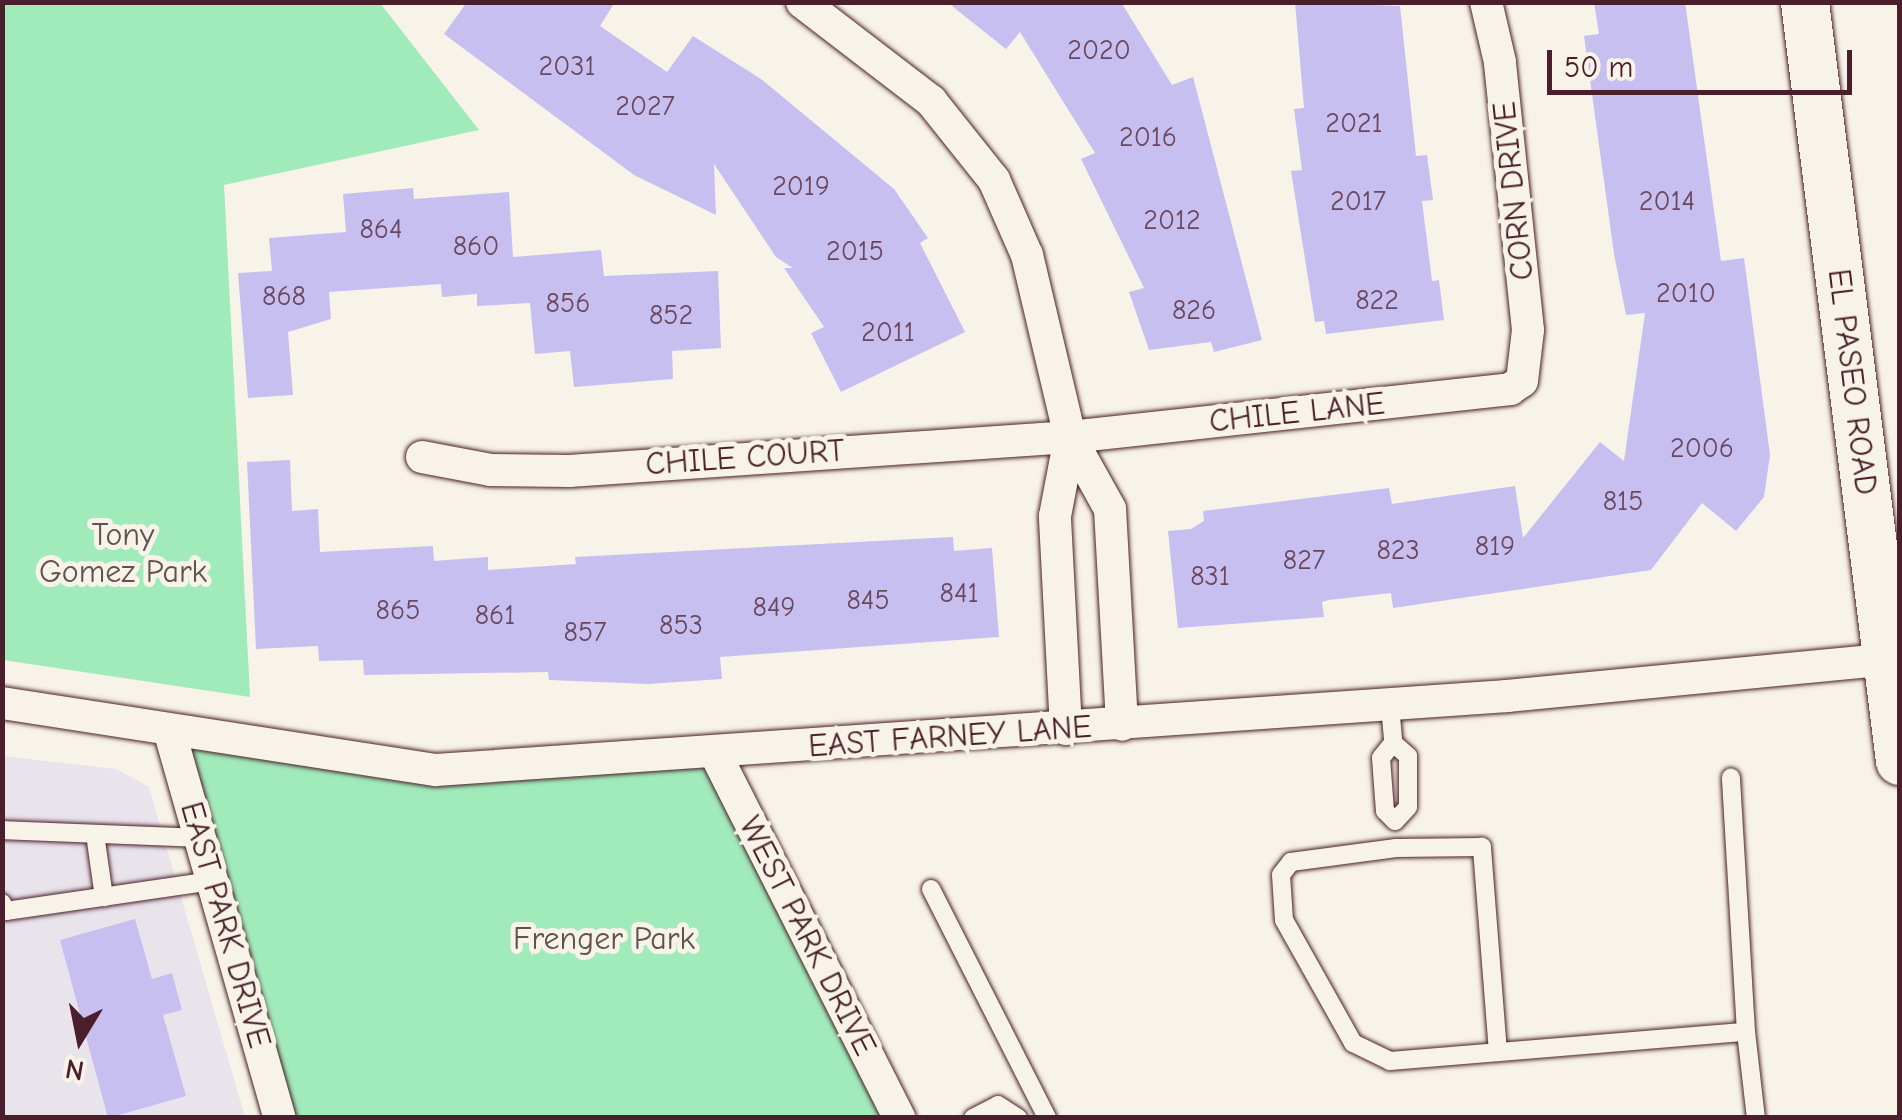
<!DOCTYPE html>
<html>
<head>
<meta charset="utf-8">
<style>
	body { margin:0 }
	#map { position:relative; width:1902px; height:1120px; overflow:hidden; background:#f7f3e8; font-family:"Comic Neue",sans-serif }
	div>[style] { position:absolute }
	.built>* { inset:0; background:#e9e3eb }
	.green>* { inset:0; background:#a1ebba }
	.building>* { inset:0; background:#c8bff1 }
	.roads { filter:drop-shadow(0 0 2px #4a1f2b) drop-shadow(0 0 2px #4a1f2b) }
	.service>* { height:18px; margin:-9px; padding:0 9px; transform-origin:9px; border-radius:9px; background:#f7f3e8 }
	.minor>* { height:32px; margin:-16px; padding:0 16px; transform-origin:16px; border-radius:16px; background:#f7f3e8 }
	.secondary>* { height:48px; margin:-24px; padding:0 24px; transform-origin:24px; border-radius:24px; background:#f7f3e8 }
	span { translate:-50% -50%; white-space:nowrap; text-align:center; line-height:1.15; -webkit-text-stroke:10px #f7f3e8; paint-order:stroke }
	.number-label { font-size:28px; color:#6a475c }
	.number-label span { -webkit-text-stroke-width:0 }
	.street-label { font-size:32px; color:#4a1f2b }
	.park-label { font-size:32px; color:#60524f }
	.frame { position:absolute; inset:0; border:5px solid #4a1f2b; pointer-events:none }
	.north { position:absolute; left:30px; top:990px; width:100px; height:100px; -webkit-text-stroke:8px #f7f3e8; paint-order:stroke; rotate:190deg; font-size:28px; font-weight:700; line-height:40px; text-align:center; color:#4a1f2b }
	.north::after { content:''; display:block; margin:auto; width:35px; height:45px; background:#4a1f2b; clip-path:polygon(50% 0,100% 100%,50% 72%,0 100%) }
	.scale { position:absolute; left:1547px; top:50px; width:305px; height:45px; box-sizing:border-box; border:5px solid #4a1f2b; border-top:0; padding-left:12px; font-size:30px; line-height:35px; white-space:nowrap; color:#4a1f2b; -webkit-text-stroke:8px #f7f3e8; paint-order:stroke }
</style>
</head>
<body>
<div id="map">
	<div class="built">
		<i style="clip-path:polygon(3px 756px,116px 769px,149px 787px,245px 1117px,3px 1118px)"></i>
	</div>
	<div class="green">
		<i style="clip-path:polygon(3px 2px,380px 3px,479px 130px,224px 185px,250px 697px,3px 660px)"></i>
		<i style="clip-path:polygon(170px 733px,436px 770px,716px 755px,896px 1117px,278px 1117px)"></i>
	</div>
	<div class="building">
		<i style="clip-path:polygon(467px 2px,615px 2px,600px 26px,667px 72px,693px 36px,761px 79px,894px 189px,928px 238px,920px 243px,965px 332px,841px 392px,811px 333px,824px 327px,784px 268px,793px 268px,776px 257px,714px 164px,716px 215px,634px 175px,444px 34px)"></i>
		<i style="clip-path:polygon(947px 2px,1121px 2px,1172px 85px,1193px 77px,1262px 340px,1214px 352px,1211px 342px,1149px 350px,1129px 292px,1144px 288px,1081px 159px,1095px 153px,1020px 32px,1006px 49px)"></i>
		<i style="clip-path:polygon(1295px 2px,1400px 6px,1416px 156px,1427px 155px,1433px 200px,1422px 201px,1432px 281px,1439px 280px,1444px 320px,1326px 334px,1324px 321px,1315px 322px,1291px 171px,1302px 170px,1294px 109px,1304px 108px)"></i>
		<i style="clip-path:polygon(1594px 2px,1685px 2px,1721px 261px,1744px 258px,1770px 455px,1764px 497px,1736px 531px,1702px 503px,1651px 570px,1393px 608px,1391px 593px,1329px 600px,1322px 602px,1324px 617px,1178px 628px,1168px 531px,1191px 529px,1204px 521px,1203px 511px,1389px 488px,1392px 504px,1515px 486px,1523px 538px,1600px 442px,1624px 461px,1645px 313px,1626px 315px,1614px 254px,1584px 36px,1599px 34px)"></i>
		<i style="clip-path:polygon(413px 188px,414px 199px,509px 192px,513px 257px,601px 250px,604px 276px,718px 271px,721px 348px,672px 351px,673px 379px,574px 387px,570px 351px,535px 354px,530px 303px,477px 306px,477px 294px,442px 297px,441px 284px,329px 292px,331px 319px,288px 332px,293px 395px,248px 398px,238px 273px,272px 271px,269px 238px,346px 232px,343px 194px)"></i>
		<i style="clip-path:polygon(290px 460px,292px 511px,318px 509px,320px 552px,433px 546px,434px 561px,488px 557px,488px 570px,576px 564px,575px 557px,953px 537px,954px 551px,992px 548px,999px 637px,720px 657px,722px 679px,648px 684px,549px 680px,548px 672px,364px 675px,363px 660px,319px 661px,318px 646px,256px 649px,247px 462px)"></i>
		<i style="clip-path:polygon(135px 919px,152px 979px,172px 973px,182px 1010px,163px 1015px,186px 1096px,108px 1118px,60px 940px)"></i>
	</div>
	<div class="roads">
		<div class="service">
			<i style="left:1390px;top:705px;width:38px;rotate:85deg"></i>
			<i style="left:1393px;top:743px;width:19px;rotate:129deg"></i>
			<i style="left:1381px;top:758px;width:53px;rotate:85.7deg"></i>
			<i style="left:1385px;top:811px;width:14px;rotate:45deg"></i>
			<i style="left:1395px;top:821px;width:19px;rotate:-47deg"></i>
			<i style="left:1408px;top:807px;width:51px;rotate:-90deg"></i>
			<i style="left:1408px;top:756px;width:20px;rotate:-139deg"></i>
			<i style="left:2px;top:830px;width:198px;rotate:2.3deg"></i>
			<i style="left:95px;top:834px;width:64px;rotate:81.9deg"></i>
			<i style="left:931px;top:889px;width:257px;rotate:63.1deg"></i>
			<i style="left:2px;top:903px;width:9px;rotate:63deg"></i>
			<i style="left:6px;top:911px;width:208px;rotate:-8.3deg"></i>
			<i style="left:1746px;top:1032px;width:87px;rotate:83.4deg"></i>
			<i style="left:1498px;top:1052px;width:206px;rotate:-94.5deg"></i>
			<i style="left:1482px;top:847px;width:86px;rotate:179.3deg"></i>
			<i style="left:1396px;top:848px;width:106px;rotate:172.4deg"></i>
			<i style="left:1291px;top:862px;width:16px;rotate:128deg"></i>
			<i style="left:1281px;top:875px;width:45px;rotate:86.2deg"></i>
			<i style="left:1284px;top:920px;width:141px;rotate:60.7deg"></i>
			<i style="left:1353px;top:1043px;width:41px;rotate:25.9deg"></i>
			<i style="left:1390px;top:1061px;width:357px;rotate:-4.7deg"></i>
			<i style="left:1746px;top:1032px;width:255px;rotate:-93.4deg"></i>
			<i style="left:973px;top:1118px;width:28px;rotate:-27deg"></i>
			<i style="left:998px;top:1105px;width:24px;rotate:33deg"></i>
		</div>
		<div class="minor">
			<i style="left:802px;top:2px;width:163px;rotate:37.5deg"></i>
			<i style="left:931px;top:101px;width:101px;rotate:51.4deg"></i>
			<i style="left:994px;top:180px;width:82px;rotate:66.3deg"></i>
			<i style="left:1027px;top:255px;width:187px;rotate:76.7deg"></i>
			<i style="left:422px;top:457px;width:70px;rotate:10.7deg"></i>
			<i style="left:491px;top:470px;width:78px;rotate:0.7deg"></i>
			<i style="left:569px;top:471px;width:502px;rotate:-3.88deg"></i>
			<i style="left:1070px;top:437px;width:443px;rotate:-6.2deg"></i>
			<i style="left:1510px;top:389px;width:14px;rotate:-34deg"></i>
			<i style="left:1522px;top:381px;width:51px;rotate:-83.3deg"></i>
			<i style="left:1528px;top:330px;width:269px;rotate:-96deg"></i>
			<i style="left:1500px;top:62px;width:62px;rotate:-103.1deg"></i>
			<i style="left:2px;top:703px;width:439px;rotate:8.8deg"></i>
			<i style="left:436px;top:770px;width:1074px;rotate:-3.95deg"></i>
			<i style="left:1507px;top:696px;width:395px;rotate:-5.5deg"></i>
			<i style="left:1066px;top:729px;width:213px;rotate:-93deg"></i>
			<i style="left:1055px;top:516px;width:80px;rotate:-79.2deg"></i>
			<i style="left:1070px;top:437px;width:82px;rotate:60.9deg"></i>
			<i style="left:1110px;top:509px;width:216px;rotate:86.8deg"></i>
			<i style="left:170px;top:733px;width:400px;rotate:74.1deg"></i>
			<i style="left:716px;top:755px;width:407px;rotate:63.2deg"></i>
		</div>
		<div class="secondary">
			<i style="left:1805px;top:2px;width:765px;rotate:82.87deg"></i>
		</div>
	</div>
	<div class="number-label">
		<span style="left:1099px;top:50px">2020</span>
		<span style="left:567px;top:66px">2031</span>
		<span style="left:645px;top:106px">2027</span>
		<span style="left:1354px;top:123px">2021</span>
		<span style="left:1148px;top:137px">2016</span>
		<span style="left:801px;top:186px">2019</span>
		<span style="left:1358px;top:201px">2017</span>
		<span style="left:1667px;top:201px">2014</span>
		<span style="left:1172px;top:220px">2012</span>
		<span style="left:381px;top:229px">864</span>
		<span style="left:476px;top:246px">860</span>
		<span style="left:855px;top:251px">2015</span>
		<span style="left:1686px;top:293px">2010</span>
		<span style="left:284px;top:296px">868</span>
		<span style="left:1377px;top:300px">822</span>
		<span style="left:568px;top:303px">856</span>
		<span style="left:1194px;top:310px">826</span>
		<span style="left:671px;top:315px">852</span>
		<span style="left:888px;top:332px">2011</span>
		<span style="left:1702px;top:448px">2006</span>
		<span style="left:1623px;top:501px">815</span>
		<span style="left:1495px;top:546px">819</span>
		<span style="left:1398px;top:550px">823</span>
		<span style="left:1304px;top:560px">827</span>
		<span style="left:1210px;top:576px">831</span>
		<span style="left:959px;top:593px">841</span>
		<span style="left:868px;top:600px">845</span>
		<span style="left:774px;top:607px">849</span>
		<span style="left:398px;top:610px">865</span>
		<span style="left:495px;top:615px">861</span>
		<span style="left:681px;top:625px">853</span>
		<span style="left:585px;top:632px">857</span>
	</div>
	<div class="street-label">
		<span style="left:1514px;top:191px;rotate:-96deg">CORN DRIVE</span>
		<span style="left:1852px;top:382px;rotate:83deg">EL PASEO ROAD</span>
		<span style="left:1297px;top:413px;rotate:-6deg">CHILE LANE</span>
		<span style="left:745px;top:458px;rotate:-4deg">CHILE COURT</span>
		<span style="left:950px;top:737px;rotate:-4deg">EAST FARNEY LANE</span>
		<span style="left:225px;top:925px;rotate:74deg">EAST PARK DRIVE</span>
		<span style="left:807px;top:936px;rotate:63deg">WEST PARK DRIVE</span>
	</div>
	<div class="park-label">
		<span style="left:123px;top:554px">Tony<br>Gomez Park</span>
		<span style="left:604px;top:939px">Frenger Park</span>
	</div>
	<div class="frame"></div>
	<div class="north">N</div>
	<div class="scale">50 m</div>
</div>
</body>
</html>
